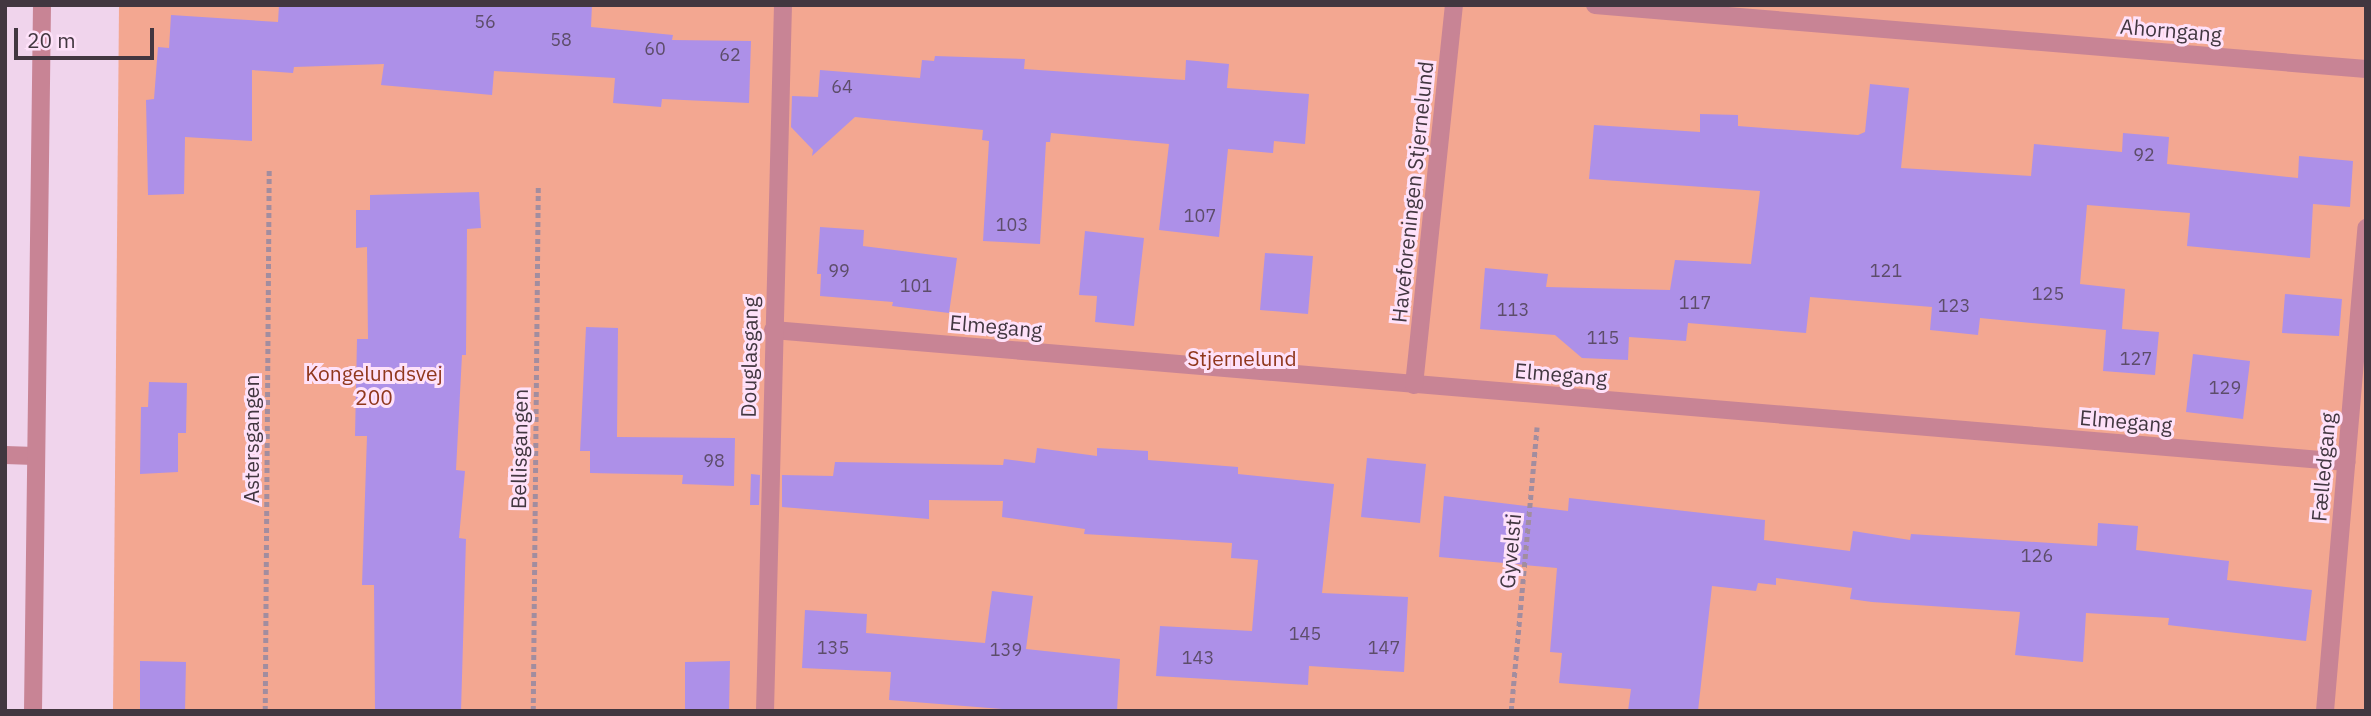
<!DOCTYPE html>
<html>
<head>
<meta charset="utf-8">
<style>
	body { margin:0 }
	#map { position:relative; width:2371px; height:716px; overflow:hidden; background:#f0d4ec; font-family:"IBM Plex Sans",sans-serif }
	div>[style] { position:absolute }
	.green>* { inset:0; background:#f3a791 }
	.building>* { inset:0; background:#ad90e8 }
	.path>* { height:4.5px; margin-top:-2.25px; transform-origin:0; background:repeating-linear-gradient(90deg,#a28d9f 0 5px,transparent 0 8.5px) }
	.minor>* { height:18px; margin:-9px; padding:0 9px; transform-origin:9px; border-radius:9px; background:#c88495 }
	span { translate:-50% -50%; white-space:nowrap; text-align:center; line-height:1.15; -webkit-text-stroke:6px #fee1f9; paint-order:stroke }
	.number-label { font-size:18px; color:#5d4d6a }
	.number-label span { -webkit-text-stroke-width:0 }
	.street-label { font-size:21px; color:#423740 }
	.park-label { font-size:21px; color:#90371d }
	.frame { position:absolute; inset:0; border:7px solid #423740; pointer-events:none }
	.scale { position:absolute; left:14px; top:28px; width:140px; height:32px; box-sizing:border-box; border:4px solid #423740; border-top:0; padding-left:9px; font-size:21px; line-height:24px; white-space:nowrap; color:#423740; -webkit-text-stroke:5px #fee1f9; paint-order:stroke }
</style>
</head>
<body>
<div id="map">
	<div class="green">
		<i style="clip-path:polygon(119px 5px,2366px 5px,2366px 711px,113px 711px)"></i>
	</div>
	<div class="building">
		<i style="clip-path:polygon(279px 5px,592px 5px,591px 27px,673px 35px,672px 40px,751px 41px,749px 103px,662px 99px,661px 107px,613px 103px,615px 78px,494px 71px,492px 95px,381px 85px,384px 64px,294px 67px,293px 73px,252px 70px,252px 141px,185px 137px,184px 194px,148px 195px,146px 100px,154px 99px,158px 47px,169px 48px,171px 15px,278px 22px)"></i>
		<i style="clip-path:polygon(935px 56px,1025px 59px,1024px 69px,1185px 80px,1186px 60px,1229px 64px,1227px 88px,1309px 94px,1305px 144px,1274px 141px,1273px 153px,1228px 149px,1219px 237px,1159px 230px,1169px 144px,1051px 133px,1050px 142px,1046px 142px,1040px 244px,983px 241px,989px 141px,982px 140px,983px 130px,855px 117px,812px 156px,813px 150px,791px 127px,792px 96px,818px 97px,820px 70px,920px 78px,922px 60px,934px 61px)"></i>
		<i style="clip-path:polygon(1870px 84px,1909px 88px,1901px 168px,2031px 176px,2034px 144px,2122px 152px,2123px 133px,2169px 137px,2167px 164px,2298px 178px,2299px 156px,2353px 161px,2350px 207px,2313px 204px,2310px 258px,2187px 246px,2190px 213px,2087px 205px,2080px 284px,2125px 289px,2122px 329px,2159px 332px,2155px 375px,2103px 371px,2106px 330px,1980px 318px,1978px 335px,1930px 330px,1932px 307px,1810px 297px,1806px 333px,1688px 323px,1686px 341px,1629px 337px,1628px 360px,1582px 358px,1555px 335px,1480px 329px,1485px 268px,1548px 274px,1546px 287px,1670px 290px,1675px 260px,1751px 264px,1760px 191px,1589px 179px,1594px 125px,1700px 132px,1700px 114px,1738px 115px,1738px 126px,1858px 135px,1865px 132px)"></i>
		<i style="clip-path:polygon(479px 192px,481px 228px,467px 229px,466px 355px,462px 355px,456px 470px,465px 471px,459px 538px,466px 539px,461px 711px,375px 711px,374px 585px,362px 585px,367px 436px,355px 436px,357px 339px,368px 339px,367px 247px,356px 248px,356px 210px,370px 210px,370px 195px)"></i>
		<i style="clip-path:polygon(820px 227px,864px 230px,863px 246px,957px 258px,949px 313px,892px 306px,893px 302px,820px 296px,821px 274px,817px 274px)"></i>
		<i style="clip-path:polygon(1085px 231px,1144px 238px,1134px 326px,1095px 322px,1097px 296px,1079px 295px)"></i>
		<i style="clip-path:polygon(1265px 253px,1313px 256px,1308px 314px,1260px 310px)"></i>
		<i style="clip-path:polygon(2285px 294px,2342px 299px,2339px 336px,2282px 333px)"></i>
		<i style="clip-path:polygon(586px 327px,618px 328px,617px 437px,735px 438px,734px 486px,682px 484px,683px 475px,590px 473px,590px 451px,580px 451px)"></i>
		<i style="clip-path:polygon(2193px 354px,2250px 361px,2243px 419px,2186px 412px)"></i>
		<i style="clip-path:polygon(149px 382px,187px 383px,186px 433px,178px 433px,178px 472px,140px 474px,141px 407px,148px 407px)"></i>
		<i style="clip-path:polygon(1037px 448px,1097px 456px,1097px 448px,1148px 451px,1148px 460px,1238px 467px,1238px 474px,1334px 484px,1322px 593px,1408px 597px,1404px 672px,1309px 666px,1308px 685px,1156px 676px,1160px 626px,1252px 631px,1258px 560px,1231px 558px,1232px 543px,1084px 534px,1085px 529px,1002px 517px,1003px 501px,929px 500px,929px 519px,782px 507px,782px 475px,833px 476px,835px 462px,1003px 465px,1004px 459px,1035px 463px)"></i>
		<i style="clip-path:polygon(1367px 458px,1426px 464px,1420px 523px,1361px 517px)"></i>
		<i style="clip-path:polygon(751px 474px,760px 475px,759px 505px,750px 505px)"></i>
		<i style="clip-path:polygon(1444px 496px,1568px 511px,1569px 498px,1765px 520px,1764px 540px,1850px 551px,1853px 531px,1910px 540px,1911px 534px,2097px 546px,2098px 523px,2138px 526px,2136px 550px,2229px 561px,2227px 580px,2312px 590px,2306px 641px,2168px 625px,2169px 618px,2086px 613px,2083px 662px,2015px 655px,2020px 612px,1872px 602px,1850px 599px,1852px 588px,1776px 578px,1776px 585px,1758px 583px,1756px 591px,1712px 586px,1698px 711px,1628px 711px,1631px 689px,1559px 683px,1562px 653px,1550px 652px,1557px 568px,1439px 557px)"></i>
		<i style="clip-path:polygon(992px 591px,1033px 596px,1026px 649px,1120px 659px,1117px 711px,1002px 709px,889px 700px,891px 672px,802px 668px,805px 610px,867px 614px,866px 633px,985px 643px)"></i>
		<i style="clip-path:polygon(140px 661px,186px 662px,185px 711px,140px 711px)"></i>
		<i style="clip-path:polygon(730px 661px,729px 711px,685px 711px,685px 662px)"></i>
	</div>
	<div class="path">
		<i style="left:265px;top:711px;width:543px;rotate:-89.58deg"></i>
		<i style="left:533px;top:711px;width:524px;rotate:-89.45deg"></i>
		<i style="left:1511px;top:711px;width:285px;rotate:-84.8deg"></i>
	</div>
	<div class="minor">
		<i style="left:1595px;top:5px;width:774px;rotate:4.75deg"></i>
		<i style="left:773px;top:330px;width:1579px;rotate:4.8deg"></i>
		<i style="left:1414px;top:385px;width:382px;rotate:-84deg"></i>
		<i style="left:5px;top:455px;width:30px;rotate:2deg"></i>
		<i style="left:33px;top:711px;width:706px;rotate:-89.27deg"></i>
		<i style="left:765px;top:711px;width:706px;rotate:-88.54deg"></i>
		<i style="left:2325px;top:711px;width:485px;rotate:-85.1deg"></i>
	</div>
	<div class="number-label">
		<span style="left:485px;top:22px">56</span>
		<span style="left:561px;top:40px">58</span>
		<span style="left:655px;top:49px">60</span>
		<span style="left:730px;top:55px">62</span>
		<span style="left:842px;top:87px">64</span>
		<span style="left:2144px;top:155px">92</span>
		<span style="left:1200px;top:216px">107</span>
		<span style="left:1012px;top:225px">103</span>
		<span style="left:839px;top:271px">99</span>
		<span style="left:1886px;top:271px">121</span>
		<span style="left:916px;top:286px">101</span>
		<span style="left:2048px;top:294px">125</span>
		<span style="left:1695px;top:303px">117</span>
		<span style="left:1954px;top:306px">123</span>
		<span style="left:1513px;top:310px">113</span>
		<span style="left:1603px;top:338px">115</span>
		<span style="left:2136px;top:359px">127</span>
		<span style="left:2225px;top:388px">129</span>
		<span style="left:714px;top:461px">98</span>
		<span style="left:2037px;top:556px">126</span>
		<span style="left:1305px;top:634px">145</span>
		<span style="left:833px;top:648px">135</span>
		<span style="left:1384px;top:648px">147</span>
		<span style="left:1006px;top:650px">139</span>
		<span style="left:1198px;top:658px">143</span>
	</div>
	<div class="street-label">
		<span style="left:2171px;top:30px;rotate:5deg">Ahorngang</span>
		<span style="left:1412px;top:192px;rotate:-84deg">Haveforeningen Stjernelund</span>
		<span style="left:996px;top:326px;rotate:5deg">Elmegang</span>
		<span style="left:749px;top:357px;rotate:-89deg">Douglasgang</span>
		<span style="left:1561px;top:374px;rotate:5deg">Elmegang</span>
		<span style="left:2126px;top:421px;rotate:5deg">Elmegang</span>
		<span style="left:251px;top:439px;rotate:-90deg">Astersgangen</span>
		<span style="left:519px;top:449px;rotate:-89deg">Bellisgangen</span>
		<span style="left:2323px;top:467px;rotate:-85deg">Fælledgang</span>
		<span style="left:1510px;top:551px;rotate:-85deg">Gyvelsti</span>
	</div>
	<div class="park-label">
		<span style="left:1242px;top:358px">Stjernelund</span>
		<span style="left:374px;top:385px">Kongelundsvej<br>200</span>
	</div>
	<div class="frame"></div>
	<div class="scale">20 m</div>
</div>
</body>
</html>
